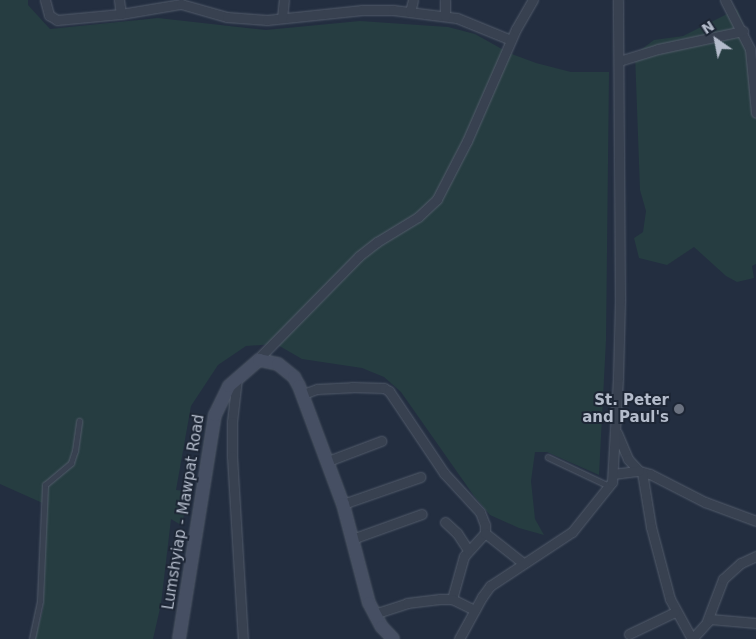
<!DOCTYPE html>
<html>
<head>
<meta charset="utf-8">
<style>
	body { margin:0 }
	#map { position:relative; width:756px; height:639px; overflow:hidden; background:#232e40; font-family:"DejaVu Sans",sans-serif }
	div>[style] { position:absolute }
	.green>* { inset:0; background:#263d41 }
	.roads { filter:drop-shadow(0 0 1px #535c6b) drop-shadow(0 0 1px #535c6b) }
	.lane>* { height:4.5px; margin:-2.25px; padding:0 2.25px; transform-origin:2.25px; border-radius:2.25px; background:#384150 }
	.street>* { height:9px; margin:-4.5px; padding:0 4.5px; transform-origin:4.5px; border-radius:4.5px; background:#384150 }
	.secondary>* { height:12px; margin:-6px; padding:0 6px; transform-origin:6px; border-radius:6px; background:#464f63 }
	.dots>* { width:14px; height:14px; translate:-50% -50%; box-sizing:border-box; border:2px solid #1d2635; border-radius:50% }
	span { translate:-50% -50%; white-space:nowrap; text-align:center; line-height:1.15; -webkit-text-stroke:4px #1d2635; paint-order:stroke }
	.poi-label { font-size:15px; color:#b4bccb; font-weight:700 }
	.right { translate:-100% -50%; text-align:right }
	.street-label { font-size:15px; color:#b4bccb }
	.north { position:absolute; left:691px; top:15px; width:50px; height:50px; -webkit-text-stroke:4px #1d2635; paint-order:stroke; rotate:327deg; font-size:14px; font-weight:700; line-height:20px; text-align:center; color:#b4bccb }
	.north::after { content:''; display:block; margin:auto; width:18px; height:22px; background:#b4bccb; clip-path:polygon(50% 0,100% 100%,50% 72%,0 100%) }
</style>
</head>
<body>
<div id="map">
	<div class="green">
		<i style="clip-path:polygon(0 0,28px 0,28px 5px,50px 29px,158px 18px,266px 30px,360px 21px,448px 27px,475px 34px,509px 53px,536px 63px,571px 72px,609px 72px,606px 340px,599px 475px,547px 452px,535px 452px,531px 481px,535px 519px,544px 535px,519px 528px,490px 515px,474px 496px,401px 392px,384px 377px,362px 368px,302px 359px,276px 344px,246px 346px,218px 365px,191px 406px,176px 490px,186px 491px,186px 509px,181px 525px,171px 519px,161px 604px,153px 639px,35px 639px,43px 609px,47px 505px,0 484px)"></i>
		<i style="clip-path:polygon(737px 9px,743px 23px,756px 101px,756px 264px,752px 266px,754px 278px,737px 282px,726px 276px,694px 247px,667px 265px,639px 258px,634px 238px,643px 232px,646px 211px,640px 190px,635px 54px,654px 40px,683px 36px)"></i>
	</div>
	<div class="roads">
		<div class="lane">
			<i style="left:548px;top:457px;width:68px;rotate:25.4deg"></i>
			<i style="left:32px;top:639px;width:39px;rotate:-78deg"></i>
			<i style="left:40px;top:601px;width:116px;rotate:-87.5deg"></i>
			<i style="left:45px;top:485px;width:34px;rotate:-40deg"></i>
			<i style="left:71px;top:463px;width:13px;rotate:-72deg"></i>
			<i style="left:75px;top:451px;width:30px;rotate:-82deg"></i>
		</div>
		<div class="street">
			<i style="left:45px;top:0;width:16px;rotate:75deg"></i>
			<i style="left:49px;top:15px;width:9px;rotate:32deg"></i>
			<i style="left:57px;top:20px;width:64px;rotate:-5.4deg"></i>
			<i style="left:121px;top:14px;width:61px;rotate:-9.5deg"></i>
			<i style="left:181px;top:4px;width:48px;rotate:15.8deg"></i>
			<i style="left:227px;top:17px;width:40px;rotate:4.3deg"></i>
			<i style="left:267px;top:20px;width:96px;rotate:-6deg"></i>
			<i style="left:362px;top:10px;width:31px"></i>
			<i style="left:393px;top:10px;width:64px;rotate:7.1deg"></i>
			<i style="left:457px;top:18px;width:58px;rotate:22.2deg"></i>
			<i style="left:119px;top:0;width:14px;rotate:82deg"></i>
			<i style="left:725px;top:0;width:55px;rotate:63deg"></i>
			<i style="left:750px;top:49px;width:64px;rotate:84.6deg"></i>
			<i style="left:410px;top:12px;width:12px;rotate:-76deg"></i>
			<i style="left:445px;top:16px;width:16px;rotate:-90deg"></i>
			<i style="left:282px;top:18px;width:18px;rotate:-84deg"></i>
			<i style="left:619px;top:61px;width:41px;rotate:-17.1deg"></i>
			<i style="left:658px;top:49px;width:87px;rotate:-12deg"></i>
			<i style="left:255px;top:362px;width:148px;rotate:-45.5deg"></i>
			<i style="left:359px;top:256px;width:23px;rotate:-38deg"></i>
			<i style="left:377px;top:242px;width:48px;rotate:-31.4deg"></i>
			<i style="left:418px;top:217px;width:26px;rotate:-43deg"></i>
			<i style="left:437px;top:199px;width:65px;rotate:-62.7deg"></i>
			<i style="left:467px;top:141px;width:122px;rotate:-66.4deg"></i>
			<i style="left:516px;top:29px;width:34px;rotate:-60deg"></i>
			<i style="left:237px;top:378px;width:44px;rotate:96.5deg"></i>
			<i style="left:232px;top:422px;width:34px;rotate:90deg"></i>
			<i style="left:232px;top:456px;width:183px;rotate:86.6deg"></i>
			<i style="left:303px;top:394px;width:15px;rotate:-20deg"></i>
			<i style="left:317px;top:389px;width:35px;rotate:-3deg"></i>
			<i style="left:352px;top:387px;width:32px;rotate:2deg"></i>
			<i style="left:384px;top:388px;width:6px;rotate:31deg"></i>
			<i style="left:389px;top:391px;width:99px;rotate:56.1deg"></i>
			<i style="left:444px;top:473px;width:53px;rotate:47.3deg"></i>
			<i style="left:480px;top:512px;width:14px;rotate:69deg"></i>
			<i style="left:485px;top:525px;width:8px;rotate:90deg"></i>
			<i style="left:485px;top:533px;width:31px;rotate:132deg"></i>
			<i style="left:464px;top:556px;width:45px;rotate:105.6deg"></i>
			<i style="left:617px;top:433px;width:28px;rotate:67deg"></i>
			<i style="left:628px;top:459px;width:16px;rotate:47deg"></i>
			<i style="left:639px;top:471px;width:11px;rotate:15deg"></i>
			<i style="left:650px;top:474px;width:62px;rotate:27deg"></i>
			<i style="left:705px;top:502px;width:54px;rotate:20.4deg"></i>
			<i style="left:328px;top:461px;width:57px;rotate:-20.7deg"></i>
			<i style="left:642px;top:472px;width:56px;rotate:80.7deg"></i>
			<i style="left:651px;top:527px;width:74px;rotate:75.2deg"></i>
			<i style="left:670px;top:599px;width:46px;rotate:61.2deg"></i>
			<i style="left:613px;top:474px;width:26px;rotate:-7deg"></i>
			<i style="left:343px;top:504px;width:82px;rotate:-19.3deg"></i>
			<i style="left:445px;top:522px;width:16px;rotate:43deg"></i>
			<i style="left:457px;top:533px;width:20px;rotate:57deg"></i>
			<i style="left:485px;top:533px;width:48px;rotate:38.3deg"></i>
			<i style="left:352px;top:539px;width:74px;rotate:-19.7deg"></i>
			<i style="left:374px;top:614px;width:35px;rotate:-18deg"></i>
			<i style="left:407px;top:603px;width:33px;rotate:-7deg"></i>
			<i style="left:440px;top:599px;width:12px"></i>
			<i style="left:452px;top:599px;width:25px;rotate:26deg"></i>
			<i style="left:707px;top:621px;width:45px;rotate:-69.1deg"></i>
			<i style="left:723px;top:579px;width:24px;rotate:-42deg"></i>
			<i style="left:741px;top:563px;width:17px;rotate:-25deg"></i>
			<i style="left:629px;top:634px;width:51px;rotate:-25.6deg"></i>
			<i style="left:459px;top:639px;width:48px;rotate:-61.3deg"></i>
			<i style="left:482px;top:597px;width:14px;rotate:-54deg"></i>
			<i style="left:490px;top:586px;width:98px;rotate:-33.4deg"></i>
			<i style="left:572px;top:532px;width:64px;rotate:-51.3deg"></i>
			<i style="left:612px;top:482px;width:105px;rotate:-86.7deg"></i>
			<i style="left:618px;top:377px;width:77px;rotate:-88.5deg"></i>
			<i style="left:620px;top:300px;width:300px;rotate:-90.4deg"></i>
			<i style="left:692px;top:639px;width:27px;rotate:-48deg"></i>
			<i style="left:710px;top:619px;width:46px;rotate:5deg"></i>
		</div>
		<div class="secondary">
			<i style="left:179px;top:639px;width:227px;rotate:-80.9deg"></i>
			<i style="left:215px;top:415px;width:32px;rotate:-64deg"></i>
			<i style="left:229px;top:386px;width:40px;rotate:-41deg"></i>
			<i style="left:259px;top:360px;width:19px;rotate:12deg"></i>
			<i style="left:278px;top:364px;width:21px;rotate:39deg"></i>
			<i style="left:294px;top:377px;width:10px;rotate:61deg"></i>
			<i style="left:299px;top:386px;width:126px;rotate:69.6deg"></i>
			<i style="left:343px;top:504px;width:102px;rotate:75.3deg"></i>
			<i style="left:369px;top:603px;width:27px;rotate:62deg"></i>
			<i style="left:382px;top:627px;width:16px;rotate:47deg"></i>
		</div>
	</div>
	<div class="dots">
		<i style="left:679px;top:409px;background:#6b7280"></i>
	</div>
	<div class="poi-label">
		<span class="right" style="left:669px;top:409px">St. Peter<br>and Paul's</span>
	</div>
	<div class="street-label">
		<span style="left:184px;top:512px;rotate:-81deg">Lumshyiap - Mawpat Road</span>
	</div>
	<div class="north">N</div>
</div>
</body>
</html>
